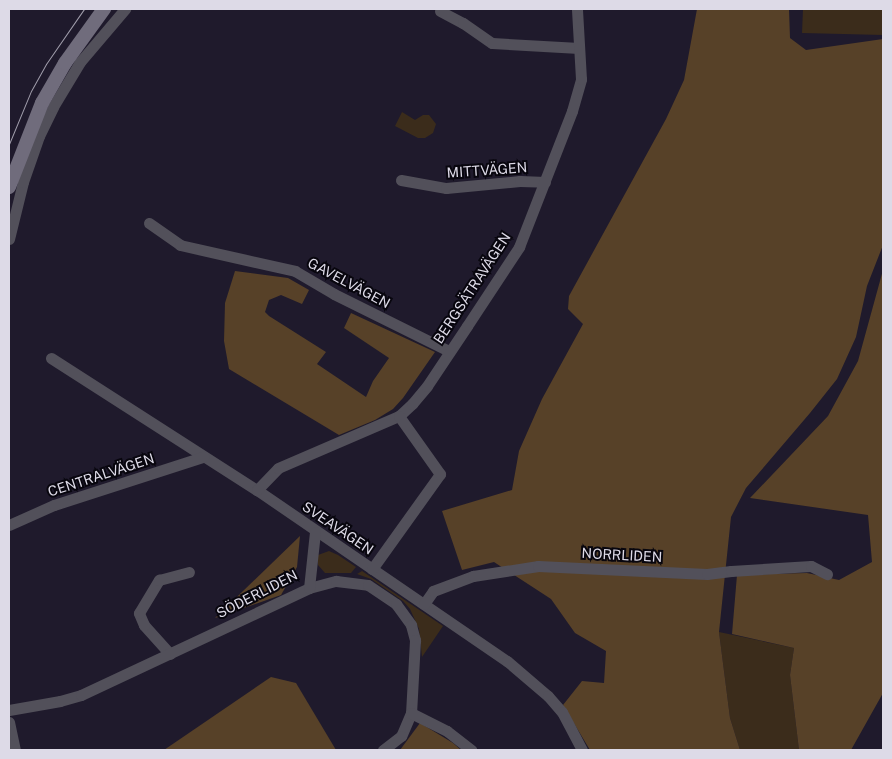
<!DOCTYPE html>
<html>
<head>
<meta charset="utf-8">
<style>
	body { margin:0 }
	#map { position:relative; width:892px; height:759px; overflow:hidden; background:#1f1a2c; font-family:"Public Sans",sans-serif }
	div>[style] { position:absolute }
	.green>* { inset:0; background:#3b2c1b }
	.forest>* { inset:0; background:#574128 }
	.minor>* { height:11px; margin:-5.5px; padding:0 5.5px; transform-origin:5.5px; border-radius:5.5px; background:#52505a }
	.secondary>* { height:14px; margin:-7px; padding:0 7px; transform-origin:7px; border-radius:7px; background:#706c7c }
	.tram>* { height:1px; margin:-0.5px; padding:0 0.5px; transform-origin:0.5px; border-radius:0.5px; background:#a09dab }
	span { translate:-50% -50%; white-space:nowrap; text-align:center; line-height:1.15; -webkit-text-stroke:4px #08060e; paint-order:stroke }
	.street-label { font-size:14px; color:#dddae7 }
	.frame { position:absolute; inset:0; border:10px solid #dddae7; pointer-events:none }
</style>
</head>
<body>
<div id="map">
	<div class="green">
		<i style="clip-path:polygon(803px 9px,883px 9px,883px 35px,802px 33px)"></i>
		<i style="clip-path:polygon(402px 112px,415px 120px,423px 115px,429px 115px,436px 124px,433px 133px,425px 138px,418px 138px,395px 126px)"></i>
		<i style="clip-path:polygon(329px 551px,338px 555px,356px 567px,351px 573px,325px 573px,318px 565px,318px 555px)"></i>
		<i style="clip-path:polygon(362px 571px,443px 626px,422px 657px,419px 629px,410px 609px,403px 601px,371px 579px,357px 574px)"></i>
		<i style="clip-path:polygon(719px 632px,794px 648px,790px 675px,799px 750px,740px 750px,730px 718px)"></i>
	</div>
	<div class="forest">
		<i style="clip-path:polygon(697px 9px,789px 9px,790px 38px,806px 50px,883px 39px,883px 245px,867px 286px,856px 337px,837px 379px,810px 413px,746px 488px,731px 517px,719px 632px,730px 718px,740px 750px,590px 750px,563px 705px,582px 681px,604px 683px,606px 651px,575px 633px,551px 599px,494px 562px,462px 570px,442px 511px,512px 490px,519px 451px,542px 399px,583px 324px,568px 309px,569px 296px,666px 119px,684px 80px)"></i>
		<i style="clip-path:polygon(883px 270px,883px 693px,851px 750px,799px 750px,790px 675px,794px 648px,732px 634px,737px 575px,807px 573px,839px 580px,872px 562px,868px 515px,750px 498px,828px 416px,858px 361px)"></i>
		<i style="clip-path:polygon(235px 271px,288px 278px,309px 290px,302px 304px,281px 295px,269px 300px,265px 312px,269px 316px,326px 352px,317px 364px,366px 397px,373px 381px,389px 358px,344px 328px,351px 313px,435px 352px,403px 398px,393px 409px,375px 420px,339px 435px,229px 369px,224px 341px,225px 303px)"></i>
		<i style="clip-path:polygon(300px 536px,297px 567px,281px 595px,215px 618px)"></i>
		<i style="clip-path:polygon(271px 677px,296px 683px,336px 750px,164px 750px)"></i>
		<i style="clip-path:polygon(420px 723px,453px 743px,461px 750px,400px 750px)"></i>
	</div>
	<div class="minor">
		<i style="left:440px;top:11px;width:26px;rotate:28deg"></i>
		<i style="left:463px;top:23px;width:35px;rotate:35deg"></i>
		<i style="left:492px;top:43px;width:87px;rotate:3.3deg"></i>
		<i style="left:401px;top:180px;width:46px;rotate:10.1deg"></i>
		<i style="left:446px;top:188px;width:74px;rotate:-5.4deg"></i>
		<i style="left:520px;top:181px;width:25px;rotate:2deg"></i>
		<i style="left:149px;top:223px;width:38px;rotate:35deg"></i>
		<i style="left:180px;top:245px;width:118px;rotate:12.7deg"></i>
		<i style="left:295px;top:271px;width:45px;rotate:30.5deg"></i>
		<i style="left:334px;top:294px;width:128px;rotate:26.4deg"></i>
		<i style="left:9px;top:239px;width:59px;rotate:-76.2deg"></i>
		<i style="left:23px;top:182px;width:49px;rotate:-70.8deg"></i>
		<i style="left:39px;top:136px;width:32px;rotate:-64deg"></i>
		<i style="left:53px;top:107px;width:52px;rotate:-59deg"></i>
		<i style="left:80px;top:62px;width:70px;rotate:-49.7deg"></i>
		<i style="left:51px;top:358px;width:245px;rotate:32.7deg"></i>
		<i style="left:257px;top:490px;width:303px;rotate:34.4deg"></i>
		<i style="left:507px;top:661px;width:54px;rotate:40.5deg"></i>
		<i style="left:548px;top:696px;width:21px;rotate:49deg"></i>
		<i style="left:562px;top:712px;width:43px;rotate:62.2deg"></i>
		<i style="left:257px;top:490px;width:30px;rotate:-46deg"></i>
		<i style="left:278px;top:468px;width:132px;rotate:-23.3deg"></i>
		<i style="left:399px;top:416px;width:18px;rotate:-43deg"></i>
		<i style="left:412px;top:404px;width:23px;rotate:-50deg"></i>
		<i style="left:427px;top:386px;width:72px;rotate:-56.3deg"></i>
		<i style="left:467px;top:326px;width:95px;rotate:-56.6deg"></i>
		<i style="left:519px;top:247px;width:146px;rotate:-68.7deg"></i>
		<i style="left:572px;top:111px;width:33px;rotate:-74deg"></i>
		<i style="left:581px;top:79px;width:70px;rotate:-93.3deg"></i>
		<i style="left:9px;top:525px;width:49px;rotate:-24deg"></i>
		<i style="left:54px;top:505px;width:157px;rotate:-17.9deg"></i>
		<i style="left:372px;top:569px;width:117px;rotate:-54.4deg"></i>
		<i style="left:440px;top:474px;width:71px;rotate:-125.3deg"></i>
		<i style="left:309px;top:588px;width:28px;rotate:-15deg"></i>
		<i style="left:336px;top:581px;width:32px;rotate:7deg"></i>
		<i style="left:368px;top:585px;width:34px;rotate:34deg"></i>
		<i style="left:396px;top:604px;width:26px;rotate:54deg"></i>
		<i style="left:411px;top:625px;width:16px;rotate:75deg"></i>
		<i style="left:415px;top:640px;width:73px;rotate:93.1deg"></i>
		<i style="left:411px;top:713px;width:25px;rotate:113deg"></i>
		<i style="left:401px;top:736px;width:23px;rotate:142deg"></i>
		<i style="left:424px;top:604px;width:16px;rotate:-55deg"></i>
		<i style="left:433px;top:591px;width:43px;rotate:-20.6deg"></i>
		<i style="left:473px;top:576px;width:66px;rotate:-8.7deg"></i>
		<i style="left:538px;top:566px;width:169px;rotate:2.7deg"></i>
		<i style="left:707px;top:574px;width:24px;rotate:-7deg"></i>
		<i style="left:731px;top:571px;width:80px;rotate:-3.6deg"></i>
		<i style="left:811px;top:566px;width:18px;rotate:27deg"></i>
		<i style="left:170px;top:654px;width:39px;rotate:-132deg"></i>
		<i style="left:144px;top:625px;width:13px;rotate:-113deg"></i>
		<i style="left:139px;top:613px;width:39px;rotate:-59deg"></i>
		<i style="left:159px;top:580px;width:31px;rotate:-15deg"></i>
		<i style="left:9px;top:710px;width:52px;rotate:-10deg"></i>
		<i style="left:60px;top:701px;width:22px;rotate:-16deg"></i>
		<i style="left:81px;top:695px;width:252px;rotate:-25.1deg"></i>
		<i style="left:309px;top:588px;width:56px;rotate:-83.9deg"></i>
		<i style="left:411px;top:713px;width:40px;rotate:26.6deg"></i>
		<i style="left:447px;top:731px;width:31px;rotate:38deg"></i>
		<i style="left:9px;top:722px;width:29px;rotate:78deg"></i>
	</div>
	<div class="secondary">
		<i style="left:9px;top:187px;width:90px;rotate:-68.6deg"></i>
		<i style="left:42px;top:103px;width:46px;rotate:-60.1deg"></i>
		<i style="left:65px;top:63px;width:67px;rotate:-54.2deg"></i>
	</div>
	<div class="tram">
		<i style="left:9px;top:144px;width:57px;rotate:-67.5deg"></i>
		<i style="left:31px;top:91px;width:31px;rotate:-61deg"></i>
		<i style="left:46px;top:64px;width:67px;rotate:-55.4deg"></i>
	</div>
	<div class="street-label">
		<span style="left:487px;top:170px;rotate:-4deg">MITTVÄGEN</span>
		<span style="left:349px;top:283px;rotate:28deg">GAVELVÄGEN</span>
		<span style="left:472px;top:288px;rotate:-57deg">BERGSÄTRAVÄGEN</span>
		<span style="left:101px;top:475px;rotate:-18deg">CENTRALVÄGEN</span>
		<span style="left:338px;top:528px;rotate:34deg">SVEAVÄGEN</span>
		<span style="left:622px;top:555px;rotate:3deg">NORRLIDEN</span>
		<span style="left:257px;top:594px;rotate:-27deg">SÖDERLIDEN</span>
	</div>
	<div class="frame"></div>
</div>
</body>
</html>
